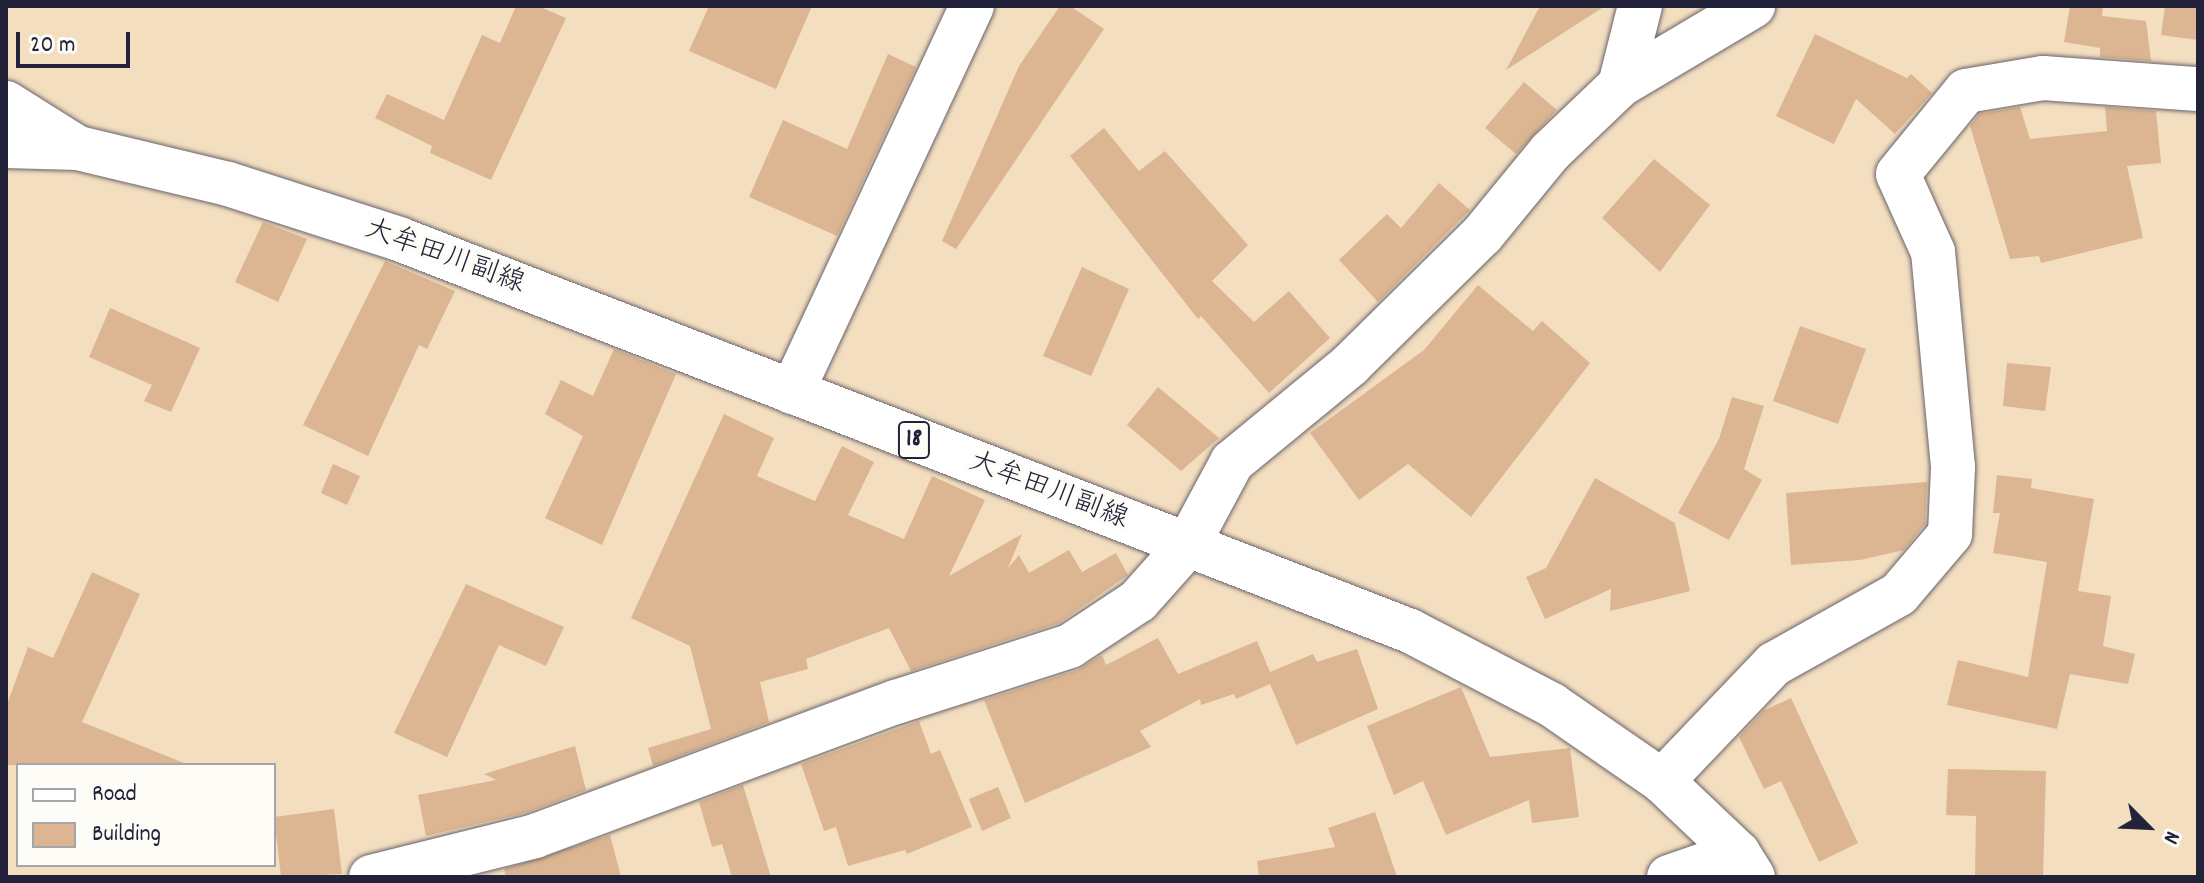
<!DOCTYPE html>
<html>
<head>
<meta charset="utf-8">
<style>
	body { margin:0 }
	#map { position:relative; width:2204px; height:883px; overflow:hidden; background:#f3dec0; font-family:Dekko,"Klee One",sans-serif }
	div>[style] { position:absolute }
	.building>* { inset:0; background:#dcb692 }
	.roads { filter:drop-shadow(0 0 2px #6b646a) drop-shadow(0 0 2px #6b646a) }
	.minor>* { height:44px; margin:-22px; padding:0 22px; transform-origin:22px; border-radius:22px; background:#fff }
	.primary>* { height:44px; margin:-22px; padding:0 22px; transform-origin:22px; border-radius:22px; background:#fff }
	span { translate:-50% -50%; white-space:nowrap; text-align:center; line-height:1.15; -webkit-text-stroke:8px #fdfcf7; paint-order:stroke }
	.shield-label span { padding:2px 6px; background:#fdfcf7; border:2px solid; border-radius:6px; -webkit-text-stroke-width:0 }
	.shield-label { font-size:26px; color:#22223b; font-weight:700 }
	.street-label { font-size:28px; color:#22223b }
	.frame { position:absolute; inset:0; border:8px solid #22223b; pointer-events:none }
	.legend { position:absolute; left:16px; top:763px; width:260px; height:104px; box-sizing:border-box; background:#fdfcf7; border:2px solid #a5a5ac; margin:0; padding:10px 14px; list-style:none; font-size:24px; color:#22223b }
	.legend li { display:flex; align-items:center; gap:16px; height:40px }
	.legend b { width:40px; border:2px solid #a5a5ac }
	.north { position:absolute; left:2108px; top:787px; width:80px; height:80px; -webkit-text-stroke:6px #fdfcf7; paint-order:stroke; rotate:114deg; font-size:22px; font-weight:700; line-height:32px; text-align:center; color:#22223b }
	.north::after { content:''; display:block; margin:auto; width:28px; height:36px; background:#22223b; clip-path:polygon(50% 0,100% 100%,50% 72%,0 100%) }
	.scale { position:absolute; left:16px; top:32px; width:114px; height:36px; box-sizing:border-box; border:4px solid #22223b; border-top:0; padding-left:10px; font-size:24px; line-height:28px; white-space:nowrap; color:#22223b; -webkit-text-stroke:6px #fdfcf7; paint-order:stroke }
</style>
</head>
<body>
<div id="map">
	<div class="building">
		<i style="clip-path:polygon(516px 6px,538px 6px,566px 18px,491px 180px,430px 153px,432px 146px,375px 118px,387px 94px,444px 120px,482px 35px,500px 43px)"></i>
		<i style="clip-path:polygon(709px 6px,812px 6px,776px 89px,689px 51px)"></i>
		<i style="clip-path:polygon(1060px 6px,1070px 6px,1104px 29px,956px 249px,942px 241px,1019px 66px)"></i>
		<i style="clip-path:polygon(1540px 6px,1605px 6px,1506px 70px)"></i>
		<i style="clip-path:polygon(2070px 6px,2103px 6px,2102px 16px,2146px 21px,2151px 61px,2100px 57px,2100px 48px,2064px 42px)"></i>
		<i style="clip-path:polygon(2165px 6px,2198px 6px,2198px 40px,2161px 35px)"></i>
		<i style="clip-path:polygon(1815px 34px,1907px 78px,1911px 74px,1932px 93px,1895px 134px,1856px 99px,1834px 144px,1776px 116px)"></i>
		<i style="clip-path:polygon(888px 54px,916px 67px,837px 236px,749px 197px,783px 120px,847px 149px)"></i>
		<i style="clip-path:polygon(1524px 82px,1557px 110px,1516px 154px,1485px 128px)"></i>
		<i style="clip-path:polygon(2020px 107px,2030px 139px,2107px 131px,2105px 107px,2156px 111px,2161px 163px,2127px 166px,2143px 238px,2041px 263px,2039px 256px,2010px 259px,1970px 126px,1979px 114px)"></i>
		<i style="clip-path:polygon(1104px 128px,1139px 171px,1165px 151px,1248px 245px,1212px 281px,1254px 322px,1289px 291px,1330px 338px,1269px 393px,1201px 316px,1198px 319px,1070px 156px)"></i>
		<i style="clip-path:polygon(1654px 159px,1710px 205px,1660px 272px,1602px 218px)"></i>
		<i style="clip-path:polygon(1439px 183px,1470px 210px,1378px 302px,1339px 260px,1387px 214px,1401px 228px)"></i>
		<i style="clip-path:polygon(263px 222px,307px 239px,278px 302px,235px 282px)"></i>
		<i style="clip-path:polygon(385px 261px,455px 291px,427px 349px,419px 345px,368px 456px,303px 425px)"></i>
		<i style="clip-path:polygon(1082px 267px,1129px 289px,1091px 376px,1043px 356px)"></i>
		<i style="clip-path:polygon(1478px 285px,1533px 331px,1542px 321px,1590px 363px,1471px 517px,1408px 464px,1359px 500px,1310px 433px,1424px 350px)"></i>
		<i style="clip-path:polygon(110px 308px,200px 348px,171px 412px,144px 401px,152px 385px,89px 357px)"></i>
		<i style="clip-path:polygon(1800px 326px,1866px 349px,1838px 424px,1773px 401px)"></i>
		<i style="clip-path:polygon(614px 349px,676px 374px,602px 545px,545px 518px,583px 436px,545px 414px,561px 380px,593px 396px)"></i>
		<i style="clip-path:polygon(2007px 363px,2051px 367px,2045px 411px,2003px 406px)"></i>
		<i style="clip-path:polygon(1158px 387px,1219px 438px,1181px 471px,1127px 425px)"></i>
		<i style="clip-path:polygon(1732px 397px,1764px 406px,1744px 469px,1762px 480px,1729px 540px,1678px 513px,1719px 439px)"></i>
		<i style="clip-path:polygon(724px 414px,774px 438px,757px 476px,815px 501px,842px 446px,874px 462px,848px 515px,904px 539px,932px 476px,985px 500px,949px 576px,1022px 534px,1008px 568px,1019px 555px,1029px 573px,1069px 550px,1082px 572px,1116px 553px,1128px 575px,1059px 623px,911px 671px,889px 628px,806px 659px,808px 669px,760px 682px,769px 722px,653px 766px,648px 748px,711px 729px,690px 646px,631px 618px)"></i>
		<i style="clip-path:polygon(333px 464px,360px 476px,347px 505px,321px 493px)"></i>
		<i style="clip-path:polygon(1997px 475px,2032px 479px,2031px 488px,2094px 499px,2078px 591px,2111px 596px,2103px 646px,2135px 654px,2128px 684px,2070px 674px,2057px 729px,1947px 705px,1958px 660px,2028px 677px,2047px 562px,1993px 553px,2000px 513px,1993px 513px)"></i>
		<i style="clip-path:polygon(1595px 478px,1675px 523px,1690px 591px,1610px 611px,1611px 589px,1545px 619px,1526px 577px,1546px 568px)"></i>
		<i style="clip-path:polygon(1927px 482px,1925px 524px,1904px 550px,1860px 560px,1791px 565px,1786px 493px)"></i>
		<i style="clip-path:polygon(92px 572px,140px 594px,82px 722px,189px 765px,6px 765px,6px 707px,28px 647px,53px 658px)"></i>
		<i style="clip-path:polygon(466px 584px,564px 627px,546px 666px,499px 645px,447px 757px,394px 733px)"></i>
		<i style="clip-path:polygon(1158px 638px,1178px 674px,1257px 641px,1270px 672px,1313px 654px,1317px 662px,1357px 649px,1378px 709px,1296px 745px,1270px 684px,1236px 699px,1234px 694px,1201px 705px,1200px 699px,1140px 731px,1151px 747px,1025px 803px,984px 700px,1078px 670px,1102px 655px,1106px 665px)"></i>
		<i style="clip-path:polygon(1461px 687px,1490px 757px,1570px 748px,1579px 817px,1532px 823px,1529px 800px,1446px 835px,1423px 781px,1394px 795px,1367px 726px)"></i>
		<i style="clip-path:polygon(1791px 698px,1858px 843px,1819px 862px,1781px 781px,1764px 789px,1739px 737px,1763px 711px)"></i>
		<i style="clip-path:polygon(919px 721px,931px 754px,940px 750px,972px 827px,907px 854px,905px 850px,848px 866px,836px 827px,824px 831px,801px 764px)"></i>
		<i style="clip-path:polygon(575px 746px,586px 790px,528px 812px,426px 836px,418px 795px,496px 780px,484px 774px)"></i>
		<i style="clip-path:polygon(1948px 769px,2046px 771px,2043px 877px,1975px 877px,1976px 816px,1946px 815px)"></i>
		<i style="clip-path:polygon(743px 785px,771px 877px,732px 877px,722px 844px,712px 847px,699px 802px)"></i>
		<i style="clip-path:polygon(998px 787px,1011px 818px,982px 831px,969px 799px)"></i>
		<i style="clip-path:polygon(334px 809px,342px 874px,281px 877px,274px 817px)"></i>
		<i style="clip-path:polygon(1375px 812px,1397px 877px,1259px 877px,1257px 861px,1335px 847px,1328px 828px)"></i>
		<i style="clip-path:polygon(610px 835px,621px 877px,506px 877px,504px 869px)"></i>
	</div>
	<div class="roads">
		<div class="minor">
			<i style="left:1620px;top:85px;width:81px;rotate:-75.8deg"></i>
			<i style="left:6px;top:103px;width:85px;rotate:32deg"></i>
			<i style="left:792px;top:392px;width:426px;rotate:-65deg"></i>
			<i style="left:1662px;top:781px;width:162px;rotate:-46.3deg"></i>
			<i style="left:1774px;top:664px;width:143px;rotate:-29.2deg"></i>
			<i style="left:1899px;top:594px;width:79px;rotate:-49.6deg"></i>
			<i style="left:1950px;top:534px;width:67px;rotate:-87.4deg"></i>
			<i style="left:1953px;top:467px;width:216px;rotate:-95.3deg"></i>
			<i style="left:1933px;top:252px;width:85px;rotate:-114.2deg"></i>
			<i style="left:1898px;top:174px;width:107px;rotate:-50.7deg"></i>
			<i style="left:1966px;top:91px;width:78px;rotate:-9.6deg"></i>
			<i style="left:2043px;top:78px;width:155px;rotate:4.1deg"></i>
			<i style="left:371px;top:877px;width:169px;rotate:-14deg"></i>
			<i style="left:535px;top:836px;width:385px;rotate:-20.4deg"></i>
			<i style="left:896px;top:702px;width:183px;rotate:-17.8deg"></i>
			<i style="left:1070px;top:646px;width:82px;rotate:-33.5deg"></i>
			<i style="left:1138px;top:601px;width:74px;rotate:-48.3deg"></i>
			<i style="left:1187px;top:546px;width:95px;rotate:-61.8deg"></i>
			<i style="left:1232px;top:462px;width:153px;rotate:-39.4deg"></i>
			<i style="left:1350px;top:365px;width:185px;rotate:-44.6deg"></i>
			<i style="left:1482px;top:235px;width:107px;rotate:-50.7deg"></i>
			<i style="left:1550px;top:152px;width:97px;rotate:-43.7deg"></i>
			<i style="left:1620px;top:85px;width:155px;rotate:-30.7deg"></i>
			<i style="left:1669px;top:877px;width:73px;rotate:-19.2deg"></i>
		</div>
		<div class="primary">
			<i style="left:6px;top:146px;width:72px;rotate:1.6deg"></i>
			<i style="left:78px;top:148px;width:154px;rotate:13.5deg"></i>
			<i style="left:228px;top:184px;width:180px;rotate:17.8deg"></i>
			<i style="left:399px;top:239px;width:1084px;rotate:21.19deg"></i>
			<i style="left:1410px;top:631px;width:160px;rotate:27.5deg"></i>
			<i style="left:1552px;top:705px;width:134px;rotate:34.6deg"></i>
			<i style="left:1662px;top:781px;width:105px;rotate:43.5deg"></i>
			<i style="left:1738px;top:853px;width:28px;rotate:58deg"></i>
		</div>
	</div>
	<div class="shield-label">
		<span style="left:914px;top:440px">18</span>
	</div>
	<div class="street-label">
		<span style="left:444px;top:258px;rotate:20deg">大牟田川副線</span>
		<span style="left:1048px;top:492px;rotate:21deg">大牟田川副線</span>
	</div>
	<div class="frame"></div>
	<ul class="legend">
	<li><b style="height:10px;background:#fff"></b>Road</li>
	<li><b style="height:22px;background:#dcb692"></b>Building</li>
	</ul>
	<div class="north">N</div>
	<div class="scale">20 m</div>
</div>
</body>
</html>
